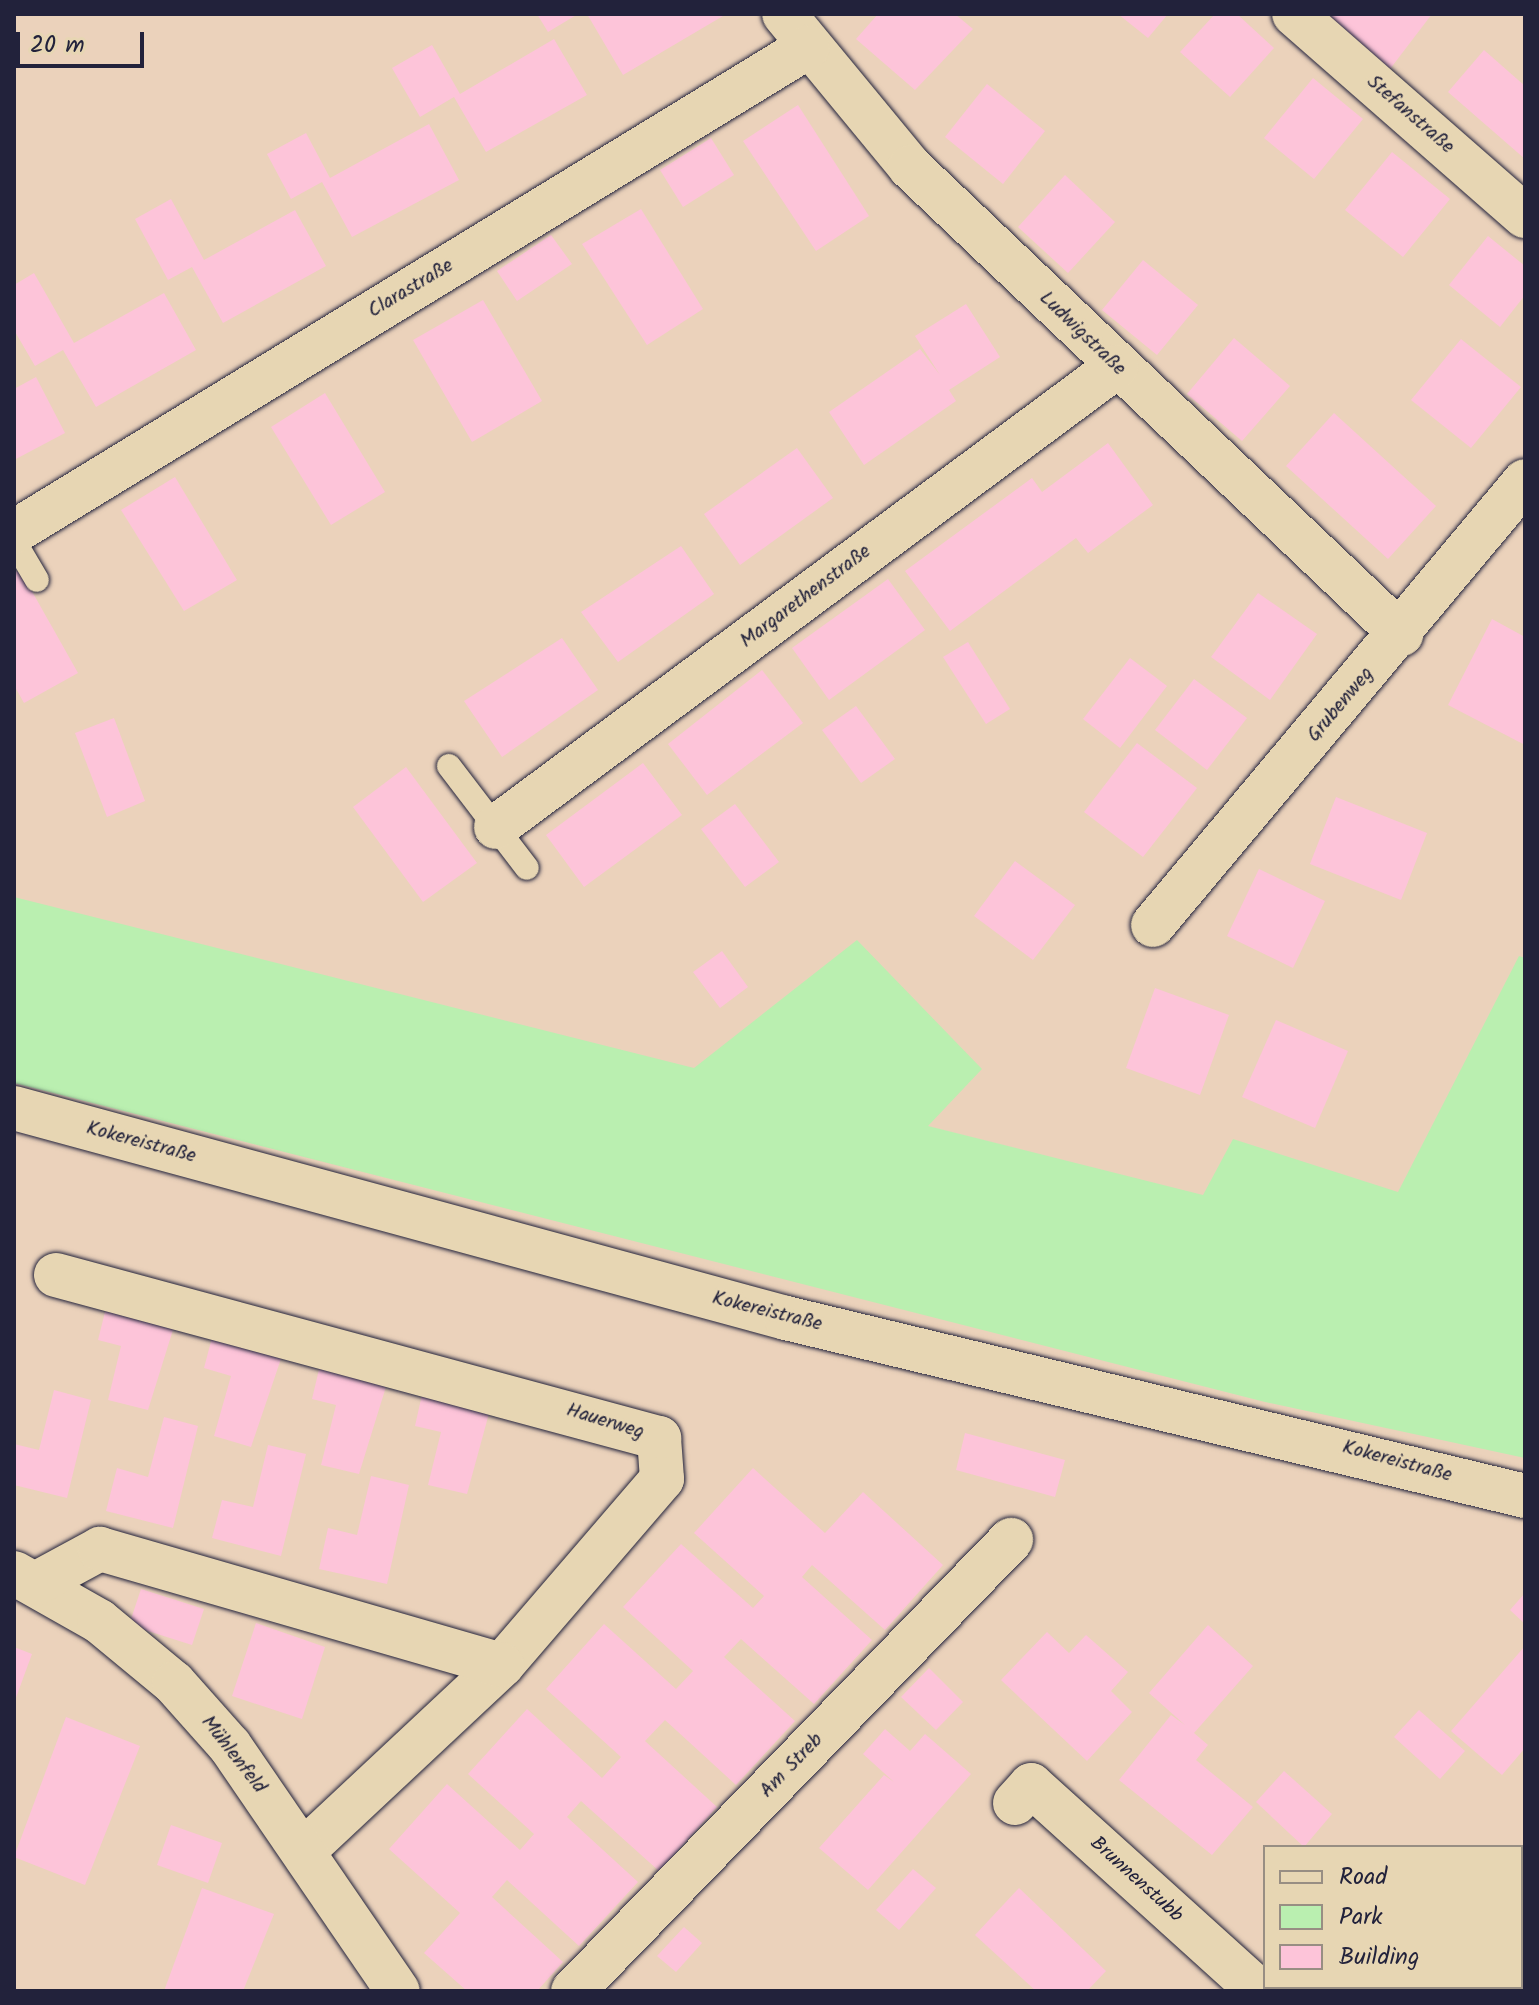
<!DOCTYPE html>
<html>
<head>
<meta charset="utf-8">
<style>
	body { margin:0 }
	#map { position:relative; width:1539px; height:2005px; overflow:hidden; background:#ebd2bb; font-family:Kalam,sans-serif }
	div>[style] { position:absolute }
	.green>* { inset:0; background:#baefb0 }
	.building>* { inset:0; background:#fdc4d9 }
	.roads { filter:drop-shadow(0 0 2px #22223b) drop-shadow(0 0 2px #22223b) }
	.lane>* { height:24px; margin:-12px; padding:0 12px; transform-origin:12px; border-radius:12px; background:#e7d6b3 }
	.street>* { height:44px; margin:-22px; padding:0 22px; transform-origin:22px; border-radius:22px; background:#e7d6b3 }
	.secondary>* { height:44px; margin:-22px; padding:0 22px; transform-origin:22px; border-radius:22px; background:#e7d6b3 }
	span { translate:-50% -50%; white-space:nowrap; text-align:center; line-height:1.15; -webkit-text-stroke:6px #e7d6b3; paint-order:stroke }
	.street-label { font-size:20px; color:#22223b }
	.frame { position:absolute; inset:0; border:16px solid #22223b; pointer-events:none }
	.legend { position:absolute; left:1263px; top:1845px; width:260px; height:144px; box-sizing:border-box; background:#e7d6b3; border:2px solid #988e83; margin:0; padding:10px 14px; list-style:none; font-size:24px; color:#22223b }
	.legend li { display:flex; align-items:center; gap:16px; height:40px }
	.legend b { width:40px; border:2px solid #988e83 }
	.scale { position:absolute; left:16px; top:32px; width:128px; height:36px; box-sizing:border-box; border:4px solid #22223b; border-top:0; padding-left:10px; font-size:24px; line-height:28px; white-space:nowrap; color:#22223b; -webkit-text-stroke:6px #e7d6b3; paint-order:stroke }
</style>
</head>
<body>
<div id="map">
	<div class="green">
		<i style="clip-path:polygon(14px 897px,694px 1068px,857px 940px,982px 1069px,928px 1126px,1203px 1195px,1233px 1139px,1398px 1192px,1519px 956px,1525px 958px,1525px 1458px,1265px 1402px,14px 1083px)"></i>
	</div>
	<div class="building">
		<i style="clip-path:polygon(537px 14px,578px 14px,548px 32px)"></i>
		<i style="clip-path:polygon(587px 14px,722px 14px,723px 16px,623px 75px)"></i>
		<i style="clip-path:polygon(878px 14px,955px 14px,973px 29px,915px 90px,856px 39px)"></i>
		<i style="clip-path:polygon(1118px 14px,1168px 14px,1148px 38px)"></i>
		<i style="clip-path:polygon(1215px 14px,1237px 14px,1274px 48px,1230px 97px,1180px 52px)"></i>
		<i style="clip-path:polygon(1334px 14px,1432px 14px,1390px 69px,1328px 21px)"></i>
		<i style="clip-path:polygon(554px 39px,587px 95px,486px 152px,454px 97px,420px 117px,392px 68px,432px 45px,460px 94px)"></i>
		<i style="clip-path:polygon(1484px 50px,1525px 86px,1525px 159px,1448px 92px)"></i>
		<i style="clip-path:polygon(1313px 78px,1363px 119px,1314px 179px,1264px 138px)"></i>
		<i style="clip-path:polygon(987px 84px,1045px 131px,1003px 184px,945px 137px)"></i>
		<i style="clip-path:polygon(798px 105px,869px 216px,816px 251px,743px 141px)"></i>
		<i style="clip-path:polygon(429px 124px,459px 180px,352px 237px,322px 182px,291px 199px,267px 154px,306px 133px,330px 178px)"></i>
		<i style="clip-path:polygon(711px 138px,734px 175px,683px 207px,660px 170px)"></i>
		<i style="clip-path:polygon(1392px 152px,1450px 199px,1403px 257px,1345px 210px)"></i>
		<i style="clip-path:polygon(1065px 175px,1115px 222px,1068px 273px,1018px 227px)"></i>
		<i style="clip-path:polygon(171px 199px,204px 260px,295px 210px,326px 266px,223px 323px,192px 267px,168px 280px,135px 219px)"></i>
		<i style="clip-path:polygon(641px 209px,703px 309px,647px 345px,582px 244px)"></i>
		<i style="clip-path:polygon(551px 235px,572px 264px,517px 301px,497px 271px)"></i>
		<i style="clip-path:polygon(1488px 236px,1525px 266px,1525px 295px,1500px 327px,1449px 285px)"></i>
		<i style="clip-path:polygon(1143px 260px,1198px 305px,1157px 355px,1102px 310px)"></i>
		<i style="clip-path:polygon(34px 273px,74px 343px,164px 293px,196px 350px,96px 407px,63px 350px,35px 366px,14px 330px,14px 285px)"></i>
		<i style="clip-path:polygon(483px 300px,542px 401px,472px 442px,413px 340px)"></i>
		<i style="clip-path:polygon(966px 304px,1000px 357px,949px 390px,956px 401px,864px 465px,829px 412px,920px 349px,940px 375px,915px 336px)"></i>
		<i style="clip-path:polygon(1234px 338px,1290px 386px,1242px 441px,1187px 394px)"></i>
		<i style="clip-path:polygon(1461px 339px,1521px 387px,1471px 448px,1411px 400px)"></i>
		<i style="clip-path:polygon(36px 377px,65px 433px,14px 460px,14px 389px)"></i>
		<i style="clip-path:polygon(325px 393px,385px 492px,331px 525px,271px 427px)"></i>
		<i style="clip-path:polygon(1334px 413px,1436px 506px,1388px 559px,1286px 466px)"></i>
		<i style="clip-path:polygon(1108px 443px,1153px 505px,1088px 553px,1076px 538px,950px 631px,905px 571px,1032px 478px,1042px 492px)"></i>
		<i style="clip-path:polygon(797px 448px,833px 498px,740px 565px,704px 514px)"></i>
		<i style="clip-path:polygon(175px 477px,237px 580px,184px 611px,121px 510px)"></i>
		<i style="clip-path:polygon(681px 546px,714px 594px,618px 662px,581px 612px)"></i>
		<i style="clip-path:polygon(20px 570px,78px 673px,24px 703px,14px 685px,14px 573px)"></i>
		<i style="clip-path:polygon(888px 579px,925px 630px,829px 700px,792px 648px)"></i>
		<i style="clip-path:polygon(1258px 593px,1317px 634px,1270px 700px,1211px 657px)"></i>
		<i style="clip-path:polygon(1492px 619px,1525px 637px,1525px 745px,1448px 705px)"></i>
		<i style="clip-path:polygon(562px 638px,598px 690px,502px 757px,464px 701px)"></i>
		<i style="clip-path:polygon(968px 642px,1010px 709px,986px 724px,943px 657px)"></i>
		<i style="clip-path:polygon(1130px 658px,1167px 686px,1120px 748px,1083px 719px)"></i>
		<i style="clip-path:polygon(762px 670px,803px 723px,707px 795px,668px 744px)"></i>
		<i style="clip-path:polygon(1194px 679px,1247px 718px,1207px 770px,1155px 730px)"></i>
		<i style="clip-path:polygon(856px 706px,895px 759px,861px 783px,822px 730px)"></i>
		<i style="clip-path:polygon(114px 718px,145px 801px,107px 817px,75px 733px)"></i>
		<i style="clip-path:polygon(1137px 743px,1197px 788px,1143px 857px,1084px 812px)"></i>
		<i style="clip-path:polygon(643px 763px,682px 815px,584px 887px,546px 835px)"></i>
		<i style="clip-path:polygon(406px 767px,477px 863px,423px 902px,353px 807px)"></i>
		<i style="clip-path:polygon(1336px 797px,1427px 833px,1401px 900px,1310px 864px)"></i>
		<i style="clip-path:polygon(735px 804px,779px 862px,745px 887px,701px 829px)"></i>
		<i style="clip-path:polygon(1015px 861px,1075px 905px,1033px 960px,974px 916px)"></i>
		<i style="clip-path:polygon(1259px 869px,1325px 901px,1293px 968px,1227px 936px)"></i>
		<i style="clip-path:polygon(722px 951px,748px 987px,720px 1008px,693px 972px)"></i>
		<i style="clip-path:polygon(1155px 988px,1229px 1015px,1200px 1095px,1126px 1068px)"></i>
		<i style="clip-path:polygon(1276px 1020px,1348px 1051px,1315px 1128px,1242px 1097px)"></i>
		<i style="clip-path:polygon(108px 1300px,177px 1317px,148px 1410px,108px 1400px,121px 1346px,98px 1340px)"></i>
		<i style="clip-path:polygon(214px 1330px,284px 1350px,251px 1447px,214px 1436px,231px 1376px,204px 1368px)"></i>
		<i style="clip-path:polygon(321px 1361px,389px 1377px,359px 1474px,321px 1465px,336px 1405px,312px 1399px)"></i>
		<i style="clip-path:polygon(54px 1390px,91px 1400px,67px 1498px,14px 1485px,14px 1444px,39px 1450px)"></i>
		<i style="clip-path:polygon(423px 1390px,491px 1406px,467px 1494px,428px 1485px,441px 1432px,415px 1426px)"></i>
		<i style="clip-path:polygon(164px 1417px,198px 1426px,173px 1528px,106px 1511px,117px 1468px,148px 1477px)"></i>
		<i style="clip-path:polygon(965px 1433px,1065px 1460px,1055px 1497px,956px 1470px)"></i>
		<i style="clip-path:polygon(268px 1445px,306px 1454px,281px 1556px,212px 1538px,222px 1500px,253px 1507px)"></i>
		<i style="clip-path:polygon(753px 1468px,825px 1533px,863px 1492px,943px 1565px,885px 1630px,812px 1565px,802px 1577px,872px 1640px,814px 1704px,741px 1639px,724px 1657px,795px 1721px,736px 1785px,665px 1720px,645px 1741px,717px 1807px,659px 1871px,581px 1801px,567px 1817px,638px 1882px,579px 1946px,507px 1880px,492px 1897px,563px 1962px,537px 1991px,467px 1991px,424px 1953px,460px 1913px,389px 1849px,447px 1784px,520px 1850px,534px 1834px,468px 1774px,527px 1709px,602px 1778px,621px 1757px,546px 1689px,604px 1624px,676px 1689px,693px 1671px,623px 1607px,681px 1544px,753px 1608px,764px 1596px,694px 1533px)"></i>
		<i style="clip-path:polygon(371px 1476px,409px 1485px,387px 1584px,319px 1569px,328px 1528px,357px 1535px)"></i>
		<i style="clip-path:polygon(141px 1589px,204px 1609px,192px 1645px,129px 1625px)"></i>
		<i style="clip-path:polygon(1525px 1593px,1525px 1624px,1510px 1610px)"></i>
		<i style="clip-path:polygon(256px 1623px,325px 1647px,302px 1719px,232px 1696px)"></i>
		<i style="clip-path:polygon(1208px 1625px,1253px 1666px,1194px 1733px,1208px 1745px,1196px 1760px,1253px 1807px,1212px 1855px,1119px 1780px,1171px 1715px,1185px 1725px,1149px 1693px)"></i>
		<i style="clip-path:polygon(1047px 1632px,1069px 1653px,1086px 1635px,1128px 1672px,1111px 1691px,1132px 1712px,1087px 1761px,1001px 1680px)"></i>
		<i style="clip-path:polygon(1525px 1646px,1525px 1748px,1502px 1775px,1451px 1731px)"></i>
		<i style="clip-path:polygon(14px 1647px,32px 1654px,14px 1703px)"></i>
		<i style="clip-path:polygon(929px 1668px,963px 1702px,936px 1730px,901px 1697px)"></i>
		<i style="clip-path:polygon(1419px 1710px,1465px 1751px,1440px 1779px,1394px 1737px)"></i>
		<i style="clip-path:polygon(66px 1717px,140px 1746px,85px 1885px,14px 1857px)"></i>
		<i style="clip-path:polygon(885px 1729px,910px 1751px,925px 1734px,971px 1774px,868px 1890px,819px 1848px,884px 1775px,894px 1782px,863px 1754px)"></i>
		<i style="clip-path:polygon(1284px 1771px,1332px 1814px,1304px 1847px,1256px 1802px)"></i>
		<i style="clip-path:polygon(171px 1825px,222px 1843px,208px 1883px,157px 1865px)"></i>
		<i style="clip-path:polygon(913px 1869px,936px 1888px,899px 1930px,876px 1910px)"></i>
		<i style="clip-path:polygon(202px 1888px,274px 1914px,243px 1991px,164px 1991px)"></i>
		<i style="clip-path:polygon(1019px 1888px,1106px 1971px,1087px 1991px,1036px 1991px,975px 1935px)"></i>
		<i style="clip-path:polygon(684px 1927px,702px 1943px,676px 1972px,657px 1956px)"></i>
	</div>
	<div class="roads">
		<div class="lane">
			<i style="left:14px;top:541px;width:45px;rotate:59.5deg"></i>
			<i style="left:449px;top:766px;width:128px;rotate:52.6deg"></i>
		</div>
		<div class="street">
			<i style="left:784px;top:14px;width:198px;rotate:50.5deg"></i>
			<i style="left:910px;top:167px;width:678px;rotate:43.56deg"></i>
			<i style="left:1294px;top:14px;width:307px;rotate:41.2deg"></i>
			<i style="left:14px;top:532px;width:930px;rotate:-31.42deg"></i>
			<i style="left:496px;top:827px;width:772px;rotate:-36.57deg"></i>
			<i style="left:1153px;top:925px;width:579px;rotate:-50.04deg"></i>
			<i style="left:56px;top:1275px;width:625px;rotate:15.13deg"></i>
			<i style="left:659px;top:1438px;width:41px;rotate:85.8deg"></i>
			<i style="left:662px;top:1479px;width:245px;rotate:130.7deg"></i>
			<i style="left:502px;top:1665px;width:272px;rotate:136.9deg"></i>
			<i style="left:14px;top:1573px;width:98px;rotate:29.5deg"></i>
			<i style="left:99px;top:1621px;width:97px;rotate:39.6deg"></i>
			<i style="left:174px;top:1683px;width:84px;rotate:48.4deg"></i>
			<i style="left:230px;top:1746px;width:297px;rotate:55.6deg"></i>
			<i style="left:37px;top:1583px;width:72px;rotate:-28.4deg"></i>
			<i style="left:100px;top:1549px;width:418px;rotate:16.1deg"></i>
			<i style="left:1015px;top:1803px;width:24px;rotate:-48deg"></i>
			<i style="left:1031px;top:1785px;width:307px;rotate:42.1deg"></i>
			<i style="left:1521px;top:1906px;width:6px;rotate:-45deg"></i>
			<i style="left:573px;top:1991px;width:629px;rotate:-45.84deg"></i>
			<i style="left:1439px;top:1991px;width:5px;rotate:-53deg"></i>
		</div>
		<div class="secondary">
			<i style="left:14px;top:1108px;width:800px;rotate:15.22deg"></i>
			<i style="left:786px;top:1318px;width:760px;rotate:13.54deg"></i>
		</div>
	</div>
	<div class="street-label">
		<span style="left:1410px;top:115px;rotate:41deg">Stefanstraße</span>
		<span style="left:411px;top:289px;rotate:-31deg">Clarastraße</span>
		<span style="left:1082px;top:334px;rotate:44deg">Ludwigstraße</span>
		<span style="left:806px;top:597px;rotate:-37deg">Margarethenstraße</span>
		<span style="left:1341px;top:705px;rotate:-50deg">Grubenweg</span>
		<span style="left:141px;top:1143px;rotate:15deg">Kokereistraße</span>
		<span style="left:767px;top:1312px;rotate:14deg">Kokereistraße</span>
		<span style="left:605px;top:1422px;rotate:17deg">Hauerweg</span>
		<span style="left:1397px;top:1462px;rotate:15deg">Kokereistraße</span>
		<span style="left:233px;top:1755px;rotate:52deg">Mühlenfeld</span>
		<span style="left:792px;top:1766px;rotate:-46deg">Am Streb</span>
		<span style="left:1136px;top:1880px;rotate:42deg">Brunnenstubb</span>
	</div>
	<div class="frame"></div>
	<ul class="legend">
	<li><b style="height:10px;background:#e7d6b3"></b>Road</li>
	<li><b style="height:22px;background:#baefb0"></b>Park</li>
	<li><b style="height:22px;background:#fdc4d9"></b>Building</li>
	</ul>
	<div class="scale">20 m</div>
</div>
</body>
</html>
